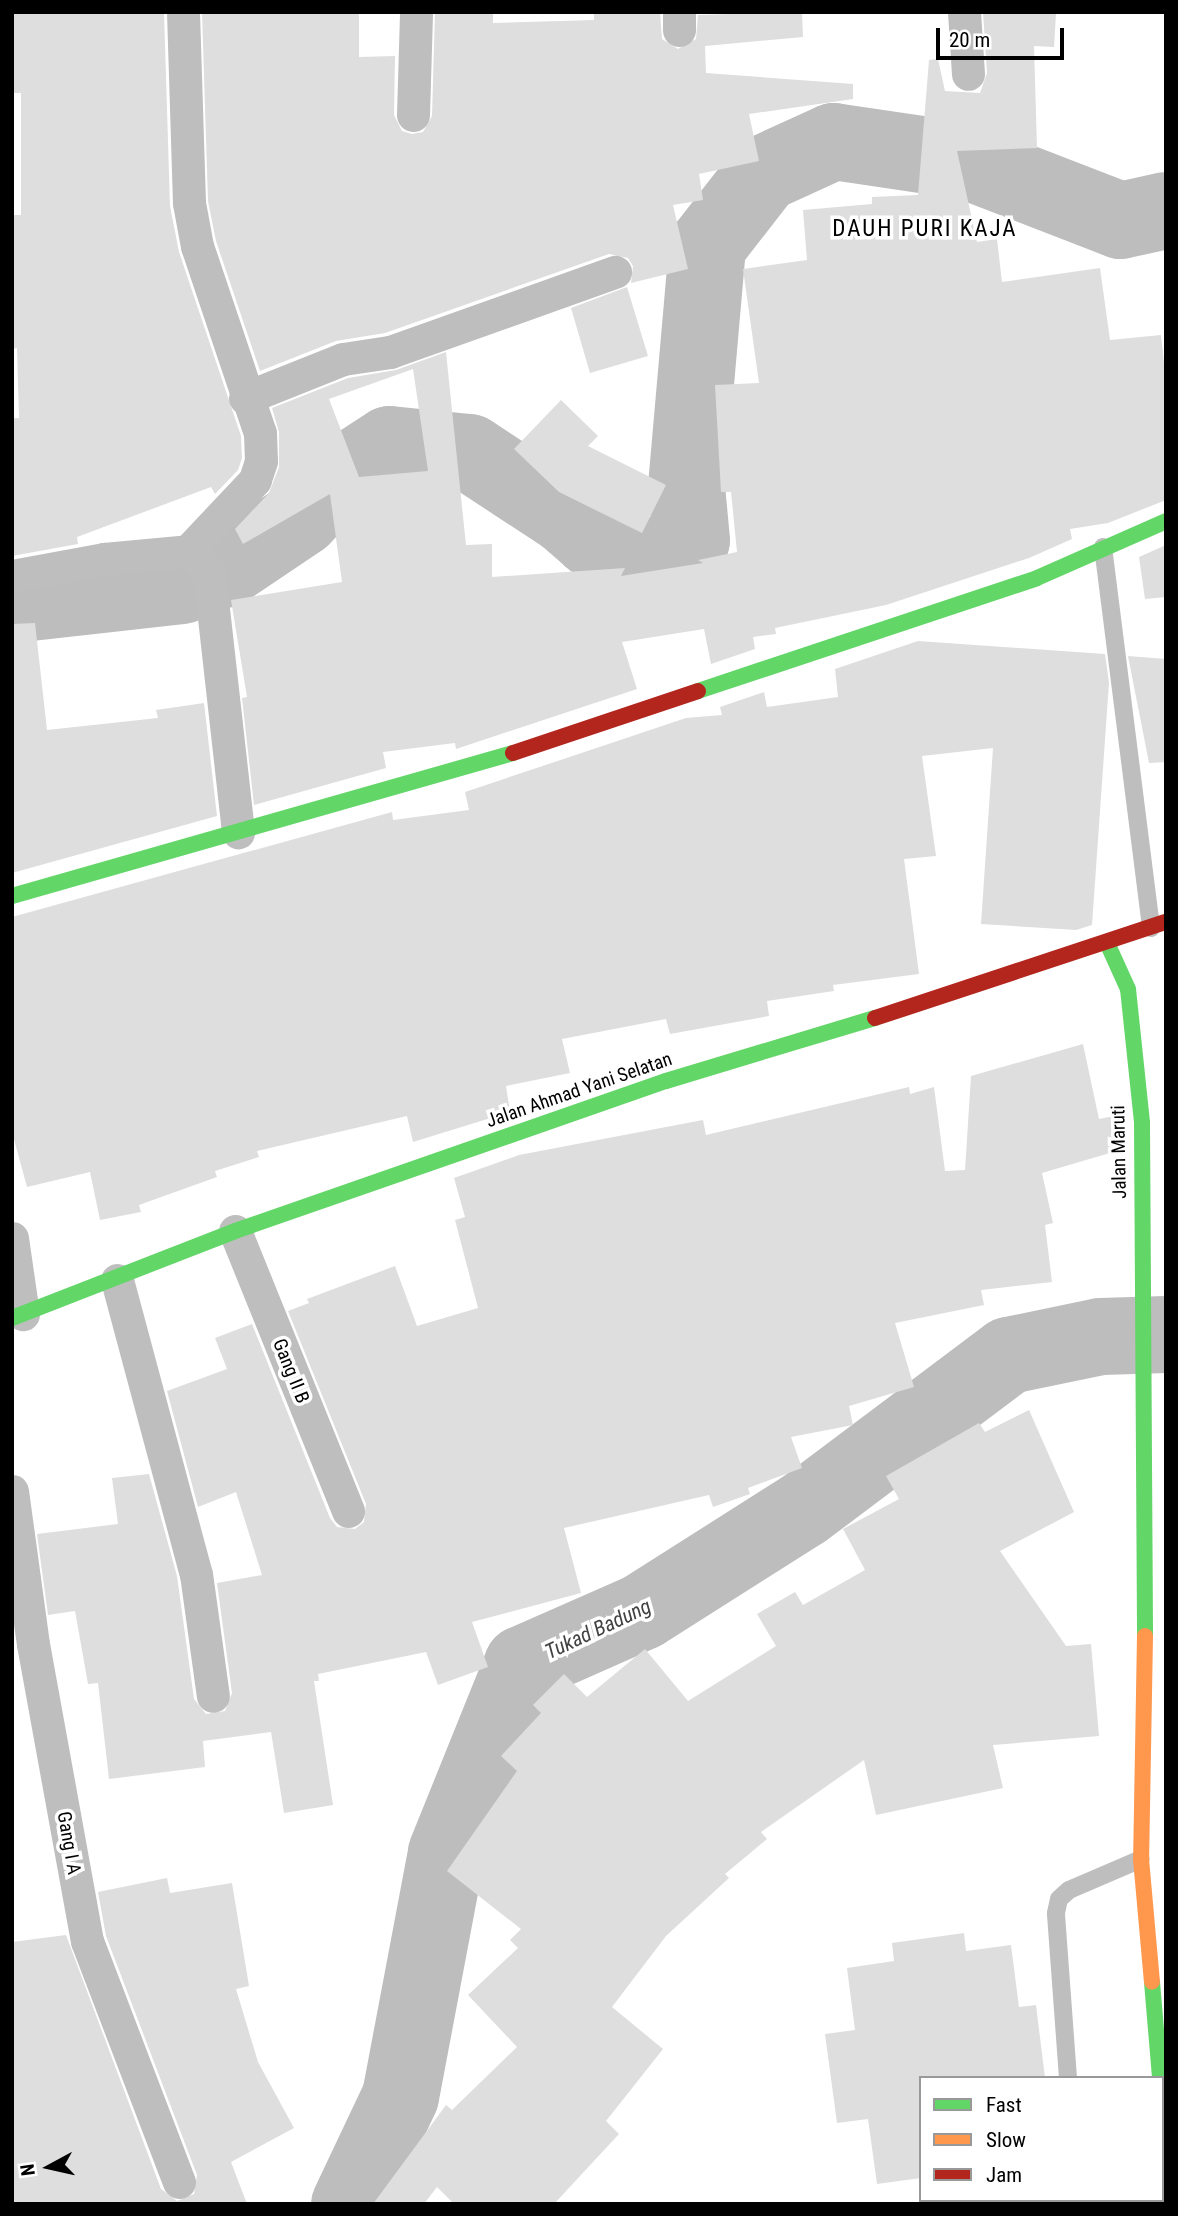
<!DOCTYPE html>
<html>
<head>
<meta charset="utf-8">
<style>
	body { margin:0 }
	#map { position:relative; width:1178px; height:2216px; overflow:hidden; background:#fff; font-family:"Roboto Condensed",sans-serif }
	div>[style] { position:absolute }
	.river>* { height:77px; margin:-38.5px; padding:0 38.5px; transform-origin:38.5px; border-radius:38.5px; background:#bdbdbd }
	.building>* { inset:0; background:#dedede }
	.lane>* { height:18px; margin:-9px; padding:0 9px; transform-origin:9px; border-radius:9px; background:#bebebe }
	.street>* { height:33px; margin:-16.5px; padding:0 16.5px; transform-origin:16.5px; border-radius:16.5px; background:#bebebe }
	.fast>* { height:16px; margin:-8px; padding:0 8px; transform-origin:8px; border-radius:8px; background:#63d668 }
	.slow>* { height:16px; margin:-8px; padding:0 8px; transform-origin:8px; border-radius:8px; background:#ff974d }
	.jam>* { height:16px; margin:-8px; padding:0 8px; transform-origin:8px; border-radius:8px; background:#b3261e }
	span { translate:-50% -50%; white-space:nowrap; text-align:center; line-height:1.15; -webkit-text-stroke:7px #fff; paint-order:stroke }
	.street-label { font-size:19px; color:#000 }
	.water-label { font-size:21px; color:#424242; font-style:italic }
	.quarter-label { font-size:23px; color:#000; letter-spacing:2px }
	.frame { position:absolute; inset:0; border:14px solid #000; pointer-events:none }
	.legend { position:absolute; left:919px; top:2076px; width:245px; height:126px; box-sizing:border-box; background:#fff; border:2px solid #999; margin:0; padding:9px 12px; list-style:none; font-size:21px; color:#000 }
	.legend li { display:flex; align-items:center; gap:14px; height:35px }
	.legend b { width:35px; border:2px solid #999 }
	.north { position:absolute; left:14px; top:2132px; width:70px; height:70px; -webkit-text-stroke:5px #fff; paint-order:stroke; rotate:262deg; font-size:19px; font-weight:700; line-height:28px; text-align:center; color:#000 }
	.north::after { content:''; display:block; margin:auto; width:24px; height:32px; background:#000; clip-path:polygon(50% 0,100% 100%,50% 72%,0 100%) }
	.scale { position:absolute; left:936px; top:28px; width:128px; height:32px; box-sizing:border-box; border:4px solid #000; border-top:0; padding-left:9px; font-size:21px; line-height:24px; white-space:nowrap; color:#000; -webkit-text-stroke:5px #fff; paint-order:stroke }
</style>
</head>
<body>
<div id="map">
	<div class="river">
		<i style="left:224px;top:569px;width:93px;rotate:-34deg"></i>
		<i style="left:301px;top:517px;width:58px;rotate:-46.4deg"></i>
		<i style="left:341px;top:475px;width:57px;rotate:-32.9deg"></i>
		<i style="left:389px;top:444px;width:80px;rotate:5.7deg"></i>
		<i style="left:469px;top:452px;width:115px;rotate:33.3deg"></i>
		<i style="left:565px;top:515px;width:35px;rotate:41deg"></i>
		<i style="left:591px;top:538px;width:59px;rotate:21.8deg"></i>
		<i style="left:646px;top:560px;width:49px;rotate:-24deg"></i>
		<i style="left:691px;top:540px;width:54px;rotate:-95.3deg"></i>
		<i style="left:686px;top:486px;width:242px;rotate:-85deg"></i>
		<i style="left:707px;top:245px;width:91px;rotate:-52.1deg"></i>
		<i style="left:763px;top:173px;width:77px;rotate:-24.6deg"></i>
		<i style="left:833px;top:141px;width:136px;rotate:8.4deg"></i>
		<i style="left:968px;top:161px;width:163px;rotate:21.2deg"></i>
		<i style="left:1120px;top:220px;width:47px;rotate:-12.3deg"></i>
		<i style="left:12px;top:604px;width:171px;rotate:-6.4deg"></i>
		<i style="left:349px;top:2204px;width:119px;rotate:-64.7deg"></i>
		<i style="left:400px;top:2096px;width:248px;rotate:-79.3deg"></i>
		<i style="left:446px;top:1852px;width:203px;rotate:-68deg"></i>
		<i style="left:522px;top:1664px;width:131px;rotate:-23.8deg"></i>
		<i style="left:642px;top:1611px;width:191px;rotate:-32.4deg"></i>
		<i style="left:803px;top:1509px;width:256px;rotate:-36.9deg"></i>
		<i style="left:1008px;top:1355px;width:94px;rotate:-11.7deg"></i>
		<i style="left:1100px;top:1336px;width:66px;rotate:-1.7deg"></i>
	</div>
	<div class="building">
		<i style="clip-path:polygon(12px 12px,164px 12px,170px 206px,179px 252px,241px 436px,242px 458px,238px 470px,215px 494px,211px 487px,77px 537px,78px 544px,12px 556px,12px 418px,19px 418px,17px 348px,12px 349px,12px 215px,21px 215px,21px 93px,12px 93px)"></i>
		<i style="clip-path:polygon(202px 12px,359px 12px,359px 57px,395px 56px,394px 115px,402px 131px,412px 134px,423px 132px,432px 116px,435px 12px,493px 12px,493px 23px,594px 20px,594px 12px,660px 12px,662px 39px,678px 49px,696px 39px,698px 15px,802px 12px,803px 37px,705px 46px,706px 73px,853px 84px,853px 99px,749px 114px,759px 161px,699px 174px,703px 200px,673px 205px,688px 269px,631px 283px,633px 266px,628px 258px,609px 254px,385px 333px,336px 341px,260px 371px,216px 241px,208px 201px)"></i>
		<i style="clip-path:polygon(evenodd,983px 12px,1056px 14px,1054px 47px,1034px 46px,1037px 148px,957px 151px,977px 242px,997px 239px,1002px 282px,1100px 268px,1110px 340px,1161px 335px,1166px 382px,1166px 500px,1108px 523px,1070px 529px,1072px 539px,1029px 558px,886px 605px,775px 628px,776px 634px,753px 637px,755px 649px,711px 664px,704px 629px,622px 642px,637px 689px,456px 749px,455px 743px,383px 752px,386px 768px,254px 805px,242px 698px,247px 697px,231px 600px,342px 582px,330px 494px,243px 544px,235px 529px,269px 493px,279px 467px,279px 432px,272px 408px,348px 378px,396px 370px,446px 352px,466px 545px,492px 544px,492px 577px,625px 568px,621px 576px,703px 563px,698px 560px,737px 552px,731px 492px,721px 492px,715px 385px,759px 383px,743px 269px,807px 260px,803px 210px,872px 204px,872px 197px,918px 195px,929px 60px,938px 59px,945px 91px,980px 93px,987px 73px,983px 12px,413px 369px,428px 471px,359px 477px,329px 399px,413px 369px)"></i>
		<i style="clip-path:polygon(627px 287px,648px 356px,590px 373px,571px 308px)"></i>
		<i style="clip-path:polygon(561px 400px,598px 436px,588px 446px,666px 485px,642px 533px,559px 492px,514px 449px)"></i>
		<i style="clip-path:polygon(1166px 545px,1166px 597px,1145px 599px,1139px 557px)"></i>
		<i style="clip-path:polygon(35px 623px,47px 730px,158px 718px,156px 710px,204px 703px,217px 816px,12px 873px,12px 624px)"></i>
		<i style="clip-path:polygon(918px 641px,1105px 654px,1109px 683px,1092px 925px,1076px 930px,981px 924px,993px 748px,922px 756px,936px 856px,904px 859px,919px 974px,833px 985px,834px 991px,767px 1001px,769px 1016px,670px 1034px,666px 1019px,562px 1039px,570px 1073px,506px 1086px,510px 1112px,413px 1142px,407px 1116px,257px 1151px,259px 1157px,215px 1171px,217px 1177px,139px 1205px,141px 1212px,100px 1220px,90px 1172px,27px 1187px,12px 1132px,12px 917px,392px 812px,393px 820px,469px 810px,465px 792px,686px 718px,722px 715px,720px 707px,764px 692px,767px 707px,838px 697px,835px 669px)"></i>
		<i style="clip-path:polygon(1128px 656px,1166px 659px,1166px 762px,1149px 763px)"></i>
		<i style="clip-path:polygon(1083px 1044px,1099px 1119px,1119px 1115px,1120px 1150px,1042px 1173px,1053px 1223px,1045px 1225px,1052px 1282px,981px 1290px,984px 1305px,895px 1323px,914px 1387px,849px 1406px,853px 1425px,791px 1437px,802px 1468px,748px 1488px,750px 1494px,713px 1507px,709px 1495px,564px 1528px,581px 1593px,472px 1622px,488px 1667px,438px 1685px,426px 1652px,318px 1674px,319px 1681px,314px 1681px,333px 1805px,284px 1813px,271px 1732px,203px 1741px,205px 1767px,109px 1779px,98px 1683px,88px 1684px,75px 1611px,48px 1615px,37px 1534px,118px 1524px,112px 1478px,149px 1474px,177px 1576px,194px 1699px,206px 1714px,225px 1711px,232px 1693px,217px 1583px,262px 1575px,236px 1492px,198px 1507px,167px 1391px,227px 1369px,215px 1338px,252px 1324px,330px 1518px,337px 1527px,355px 1529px,364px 1522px,366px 1504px,288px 1311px,309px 1303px,307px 1299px,395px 1266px,417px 1326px,478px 1308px,455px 1220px,465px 1217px,454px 1178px,519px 1155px,703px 1120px,706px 1135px,909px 1087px,910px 1094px,934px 1087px,945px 1171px,965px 1170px,971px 1076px)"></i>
		<i style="clip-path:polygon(1029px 1410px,1074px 1512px,1000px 1551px,1066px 1646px,1091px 1644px,1099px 1736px,993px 1745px,1003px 1788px,876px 1815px,864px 1760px,761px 1832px,767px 1839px,725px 1874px,729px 1878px,666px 1936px,612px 2007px,663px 2049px,606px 2121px,619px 2134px,554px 2204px,454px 2204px,437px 2187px,424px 2204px,373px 2204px,446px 2105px,452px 2110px,517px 2047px,468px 1995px,518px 1948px,510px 1940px,521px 1929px,447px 1871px,517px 1771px,501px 1756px,541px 1713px,533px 1705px,564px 1674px,587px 1697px,645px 1649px,688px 1701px,776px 1646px,757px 1614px,795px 1592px,803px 1605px,865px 1570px,843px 1529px,899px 1499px,886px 1476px,979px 1423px,985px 1432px)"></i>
		<i style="clip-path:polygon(167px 1878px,170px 1893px,232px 1883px,249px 1986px,236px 1989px,258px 2062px,294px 2128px,231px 2162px,247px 2204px,12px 2204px,12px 1942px,66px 1935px,161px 2189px,177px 2201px,194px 2194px,197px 2175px,106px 1936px,98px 1892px)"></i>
		<i style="clip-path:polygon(964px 1933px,966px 1951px,1011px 1945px,1019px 2007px,1036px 2005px,1045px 2078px,921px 2078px,921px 2178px,877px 2184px,868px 2119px,837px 2123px,825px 2034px,855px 2030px,847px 1968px,894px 1961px,892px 1943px)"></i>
	</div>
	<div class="lane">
		<i style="left:1103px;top:547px;width:384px;rotate:82.8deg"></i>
		<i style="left:1068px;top:2078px;width:165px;rotate:-94.2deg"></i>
		<i style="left:1056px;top:1913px;width:14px;rotate:-78deg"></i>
		<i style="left:1059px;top:1899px;width:13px;rotate:-42deg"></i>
		<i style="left:1069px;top:1890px;width:78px;rotate:-23.3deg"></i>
		<i style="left:1162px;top:2200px;width:4px"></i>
	</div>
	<div class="street">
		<i style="left:183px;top:12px;width:191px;rotate:88.2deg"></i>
		<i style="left:189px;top:203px;width:44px;rotate:79.5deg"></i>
		<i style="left:197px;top:246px;width:197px;rotate:71.4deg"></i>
		<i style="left:260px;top:433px;width:28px;rotate:88deg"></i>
		<i style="left:261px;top:461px;width:20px;rotate:108deg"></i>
		<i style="left:255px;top:480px;width:98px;rotate:133.3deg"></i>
		<i style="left:964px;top:12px;width:62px;rotate:86.3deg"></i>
		<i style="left:679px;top:30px;width:18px;rotate:-90deg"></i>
		<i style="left:413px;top:115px;width:103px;rotate:-88.3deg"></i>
		<i style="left:245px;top:398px;width:105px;rotate:-21.7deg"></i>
		<i style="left:343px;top:359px;width:48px;rotate:-8.5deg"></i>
		<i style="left:390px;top:352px;width:239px;rotate:-19.6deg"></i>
		<i style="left:12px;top:576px;width:94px;rotate:-10.5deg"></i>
		<i style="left:104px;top:559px;width:84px;rotate:-5.4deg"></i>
		<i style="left:188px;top:551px;width:30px;rotate:46deg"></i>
		<i style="left:209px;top:573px;width:261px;rotate:83.6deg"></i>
		<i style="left:235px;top:1231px;width:302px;rotate:68deg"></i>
		<i style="left:12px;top:1238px;width:77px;rotate:81.8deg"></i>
		<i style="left:117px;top:1280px;width:304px;rotate:75deg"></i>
		<i style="left:196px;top:1574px;width:123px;rotate:82.1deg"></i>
		<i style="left:12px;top:1491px;width:154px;rotate:82.2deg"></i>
		<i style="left:33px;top:1644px;width:302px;rotate:79.7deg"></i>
		<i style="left:87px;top:1941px;width:258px;rotate:69.1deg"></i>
	</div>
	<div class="fast">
		<i style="left:698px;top:691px;width:357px;rotate:-18.4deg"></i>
		<i style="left:1037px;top:578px;width:141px;rotate:-23.8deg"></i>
		<i style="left:12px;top:896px;width:521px;rotate:-15.93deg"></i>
		<i style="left:1108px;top:945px;width:48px;rotate:65.6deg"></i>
		<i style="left:1128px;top:989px;width:135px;rotate:84deg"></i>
		<i style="left:1142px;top:1123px;width:513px;rotate:89.66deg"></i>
		<i style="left:12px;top:1318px;width:239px;rotate:-21.3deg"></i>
		<i style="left:235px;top:1231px;width:456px;rotate:-19.2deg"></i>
		<i style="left:666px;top:1081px;width:218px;rotate:-16.8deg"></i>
		<i style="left:1152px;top:1982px;width:96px;rotate:85.2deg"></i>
	</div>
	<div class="slow">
		<i style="left:1145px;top:1636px;width:223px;rotate:91deg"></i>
		<i style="left:1141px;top:1859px;width:123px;rotate:84.9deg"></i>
		<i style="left:1162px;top:2095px;width:26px;rotate:81deg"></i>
	</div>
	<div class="jam">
		<i style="left:513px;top:753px;width:195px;rotate:-18.5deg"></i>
		<i style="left:875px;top:1018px;width:306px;rotate:-18.3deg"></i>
	</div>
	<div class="street-label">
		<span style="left:579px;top:1090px;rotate:-19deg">Jalan Ahmad Yani Selatan</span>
		<span style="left:1119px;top:1152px;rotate:-91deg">Jalan Maruti</span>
		<span style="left:291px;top:1371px;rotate:68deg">Gang II B</span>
		<span style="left:69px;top:1843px;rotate:80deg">Gang I A</span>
	</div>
	<div class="water-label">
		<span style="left:598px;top:1629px;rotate:-25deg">Tukad Badung</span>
	</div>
	<div class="quarter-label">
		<span style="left:925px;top:229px">DAUH PURI KAJA</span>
	</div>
	<div class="frame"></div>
	<ul class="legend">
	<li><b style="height:9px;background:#63d668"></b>Fast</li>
	<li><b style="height:9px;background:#ff974d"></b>Slow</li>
	<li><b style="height:9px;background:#b3261e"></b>Jam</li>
	</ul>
	<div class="north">N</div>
	<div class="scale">20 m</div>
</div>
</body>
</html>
